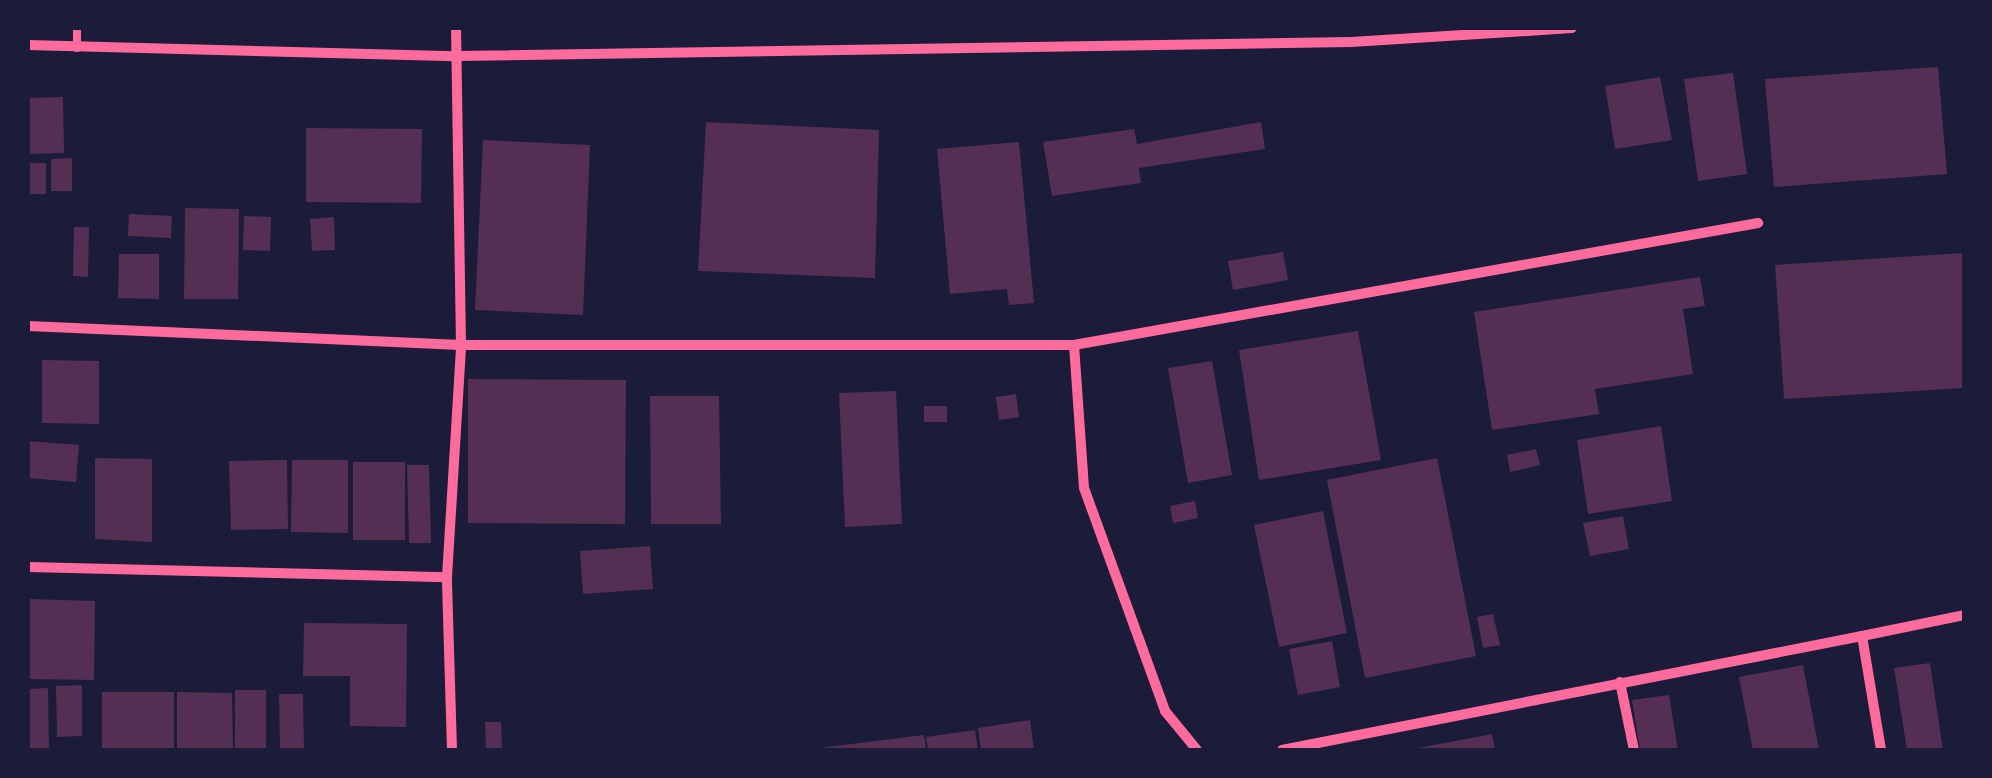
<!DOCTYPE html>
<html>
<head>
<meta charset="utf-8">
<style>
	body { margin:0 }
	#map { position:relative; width:1992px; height:778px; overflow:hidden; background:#1b1b3a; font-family:"Crimson Pro",serif }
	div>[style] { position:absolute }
	.building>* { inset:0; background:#542f53 }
	.service>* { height:8px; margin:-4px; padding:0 4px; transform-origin:4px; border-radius:4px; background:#ff6b9d }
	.minor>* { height:10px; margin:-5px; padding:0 5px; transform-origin:5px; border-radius:5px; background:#ff6b9d }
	span { translate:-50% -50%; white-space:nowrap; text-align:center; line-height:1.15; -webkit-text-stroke:10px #1b1b3a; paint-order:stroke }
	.frame { position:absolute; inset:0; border:30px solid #1b1b3a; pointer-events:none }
</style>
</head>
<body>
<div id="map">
	<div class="building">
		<i style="clip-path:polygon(1938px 67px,1947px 174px,1774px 187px,1765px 79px)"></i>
		<i style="clip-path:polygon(1733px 73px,1747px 174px,1698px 181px,1684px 79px)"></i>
		<i style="clip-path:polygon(1660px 77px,1672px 140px,1615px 149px,1605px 86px)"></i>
		<i style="clip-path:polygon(63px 97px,64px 153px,28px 154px,28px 98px)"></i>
		<i style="clip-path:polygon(706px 122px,879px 130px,875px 278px,698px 271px)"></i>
		<i style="clip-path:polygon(1261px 122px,1265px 149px,1139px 168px,1141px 183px,1052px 196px,1043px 142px,1134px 129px,1137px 144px)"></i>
		<i style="clip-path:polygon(306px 128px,422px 129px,421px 203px,306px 202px)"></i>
		<i style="clip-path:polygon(483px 140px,590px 145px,583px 315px,475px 310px)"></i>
		<i style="clip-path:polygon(1019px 142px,1034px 303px,1009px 305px,1007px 289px,950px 294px,937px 149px)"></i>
		<i style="clip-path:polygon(72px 158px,72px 191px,51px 191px,51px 159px)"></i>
		<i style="clip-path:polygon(28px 163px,46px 163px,46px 194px,28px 194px)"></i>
		<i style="clip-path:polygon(185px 208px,239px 209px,238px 299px,184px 299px)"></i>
		<i style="clip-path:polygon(129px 214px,172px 216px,171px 238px,128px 236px)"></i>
		<i style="clip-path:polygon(244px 216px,271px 217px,270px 251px,243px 250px)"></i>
		<i style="clip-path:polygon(334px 217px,335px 250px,312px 251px,310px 219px)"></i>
		<i style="clip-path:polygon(74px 227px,89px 227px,88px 277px,73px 276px)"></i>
		<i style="clip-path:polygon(1283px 252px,1288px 280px,1233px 290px,1228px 261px)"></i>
		<i style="clip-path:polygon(1964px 253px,1964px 388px,1784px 399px,1775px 265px)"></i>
		<i style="clip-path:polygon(119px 254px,159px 254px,159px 299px,118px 298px)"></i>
		<i style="clip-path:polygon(1700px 277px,1705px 306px,1683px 309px,1693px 374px,1595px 389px,1599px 414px,1492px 430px,1474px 312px)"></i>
		<i style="clip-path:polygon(1358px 331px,1381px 460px,1259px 480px,1239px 350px)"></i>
		<i style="clip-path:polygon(42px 360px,99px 361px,99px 424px,42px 423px)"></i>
		<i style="clip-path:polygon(1212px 361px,1232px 475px,1188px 483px,1168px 368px)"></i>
		<i style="clip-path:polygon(468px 379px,626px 380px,625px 524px,468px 523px)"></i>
		<i style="clip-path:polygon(896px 391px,902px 524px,845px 527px,839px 393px)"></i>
		<i style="clip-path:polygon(1016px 394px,1019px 417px,999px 420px,996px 397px)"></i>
		<i style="clip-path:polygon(650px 396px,719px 396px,721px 524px,651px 524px)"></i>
		<i style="clip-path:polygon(924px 406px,947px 406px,947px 422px,924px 422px)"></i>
		<i style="clip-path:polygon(1661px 426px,1672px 501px,1588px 514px,1577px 440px)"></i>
		<i style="clip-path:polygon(28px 441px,79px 445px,76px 482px,28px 478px)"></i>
		<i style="clip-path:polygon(1536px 449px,1540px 465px,1510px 472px,1507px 455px)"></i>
		<i style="clip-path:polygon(95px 458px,152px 459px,152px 542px,95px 539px)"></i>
		<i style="clip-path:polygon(1437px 458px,1476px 656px,1365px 678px,1327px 480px)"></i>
		<i style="clip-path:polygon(287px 460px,288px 529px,231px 530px,229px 461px)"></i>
		<i style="clip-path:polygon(292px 460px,348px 460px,348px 533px,291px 532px)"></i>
		<i style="clip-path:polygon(353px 462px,405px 462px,405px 540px,353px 540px)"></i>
		<i style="clip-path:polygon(407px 465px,429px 465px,431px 543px,409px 543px)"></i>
		<i style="clip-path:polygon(1195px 501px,1198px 518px,1173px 523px,1170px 506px)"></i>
		<i style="clip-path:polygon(1323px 511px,1347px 633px,1279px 647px,1254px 525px)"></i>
		<i style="clip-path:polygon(1623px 516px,1629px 549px,1590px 556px,1583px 523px)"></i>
		<i style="clip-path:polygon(650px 546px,653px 589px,583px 594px,580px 551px)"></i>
		<i style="clip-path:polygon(28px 599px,95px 601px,94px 680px,28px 679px)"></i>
		<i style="clip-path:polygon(1493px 614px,1500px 645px,1483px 648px,1477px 617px)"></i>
		<i style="clip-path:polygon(304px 623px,407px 624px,406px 727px,350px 726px,350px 676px,303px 676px)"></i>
		<i style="clip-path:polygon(1332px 641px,1340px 687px,1298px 695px,1289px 649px)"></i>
		<i style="clip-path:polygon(1930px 663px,1943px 750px,1907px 750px,1894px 668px)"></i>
		<i style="clip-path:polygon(1803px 665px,1819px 750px,1753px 750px,1739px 677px)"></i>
		<i style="clip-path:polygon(82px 685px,82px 736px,57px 737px,56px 686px)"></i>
		<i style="clip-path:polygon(48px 688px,49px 750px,28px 750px,28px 689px)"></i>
		<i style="clip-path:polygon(235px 690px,266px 690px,266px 750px,235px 750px)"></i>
		<i style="clip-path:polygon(102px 692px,174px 692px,174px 750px,102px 750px)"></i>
		<i style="clip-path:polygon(177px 692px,232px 693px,233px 750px,177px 750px)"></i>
		<i style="clip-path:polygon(279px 694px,303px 694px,304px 750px,280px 750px)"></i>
		<i style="clip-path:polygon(1669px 695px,1678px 750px,1640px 750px,1632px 700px)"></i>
		<i style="clip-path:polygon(1030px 720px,1034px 750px,981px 750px,978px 728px)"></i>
		<i style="clip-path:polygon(485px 722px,501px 722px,502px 750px,486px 750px)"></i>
		<i style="clip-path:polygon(975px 730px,978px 750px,928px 750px,926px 737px)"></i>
		<i style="clip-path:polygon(1492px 734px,1495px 750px,1413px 750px,1413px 749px)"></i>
		<i style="clip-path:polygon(924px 735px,926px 750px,819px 750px,819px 748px)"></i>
	</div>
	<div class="service">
		<i style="left:77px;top:28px;width:20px;rotate:90deg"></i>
	</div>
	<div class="minor">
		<i style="left:28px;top:45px;width:427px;rotate:1.5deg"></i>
		<i style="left:455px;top:56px;width:896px;rotate:-0.9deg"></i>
		<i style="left:1351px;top:42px;width:221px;rotate:-3.6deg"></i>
		<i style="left:28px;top:326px;width:433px;rotate:2.5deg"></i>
		<i style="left:461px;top:345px;width:613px"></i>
		<i style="left:1074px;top:345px;width:695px;rotate:-10.11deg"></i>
		<i style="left:1074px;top:345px;width:143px;rotate:86deg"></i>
		<i style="left:1084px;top:488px;width:237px;rotate:70deg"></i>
		<i style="left:1165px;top:711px;width:50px;rotate:50.6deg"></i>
		<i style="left:28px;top:567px;width:419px;rotate:1.4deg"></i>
		<i style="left:1862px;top:636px;width:104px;rotate:-11.6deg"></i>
		<i style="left:1620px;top:682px;width:69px;rotate:78.4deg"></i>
		<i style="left:452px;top:750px;width:173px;rotate:-91.7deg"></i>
		<i style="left:447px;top:577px;width:232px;rotate:-86.5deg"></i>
		<i style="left:461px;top:345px;width:317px;rotate:-90.9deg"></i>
		<i style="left:1282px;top:750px;width:591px;rotate:-11.12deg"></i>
		<i style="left:1862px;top:636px;width:116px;rotate:80.5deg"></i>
	</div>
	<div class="frame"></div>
</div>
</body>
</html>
